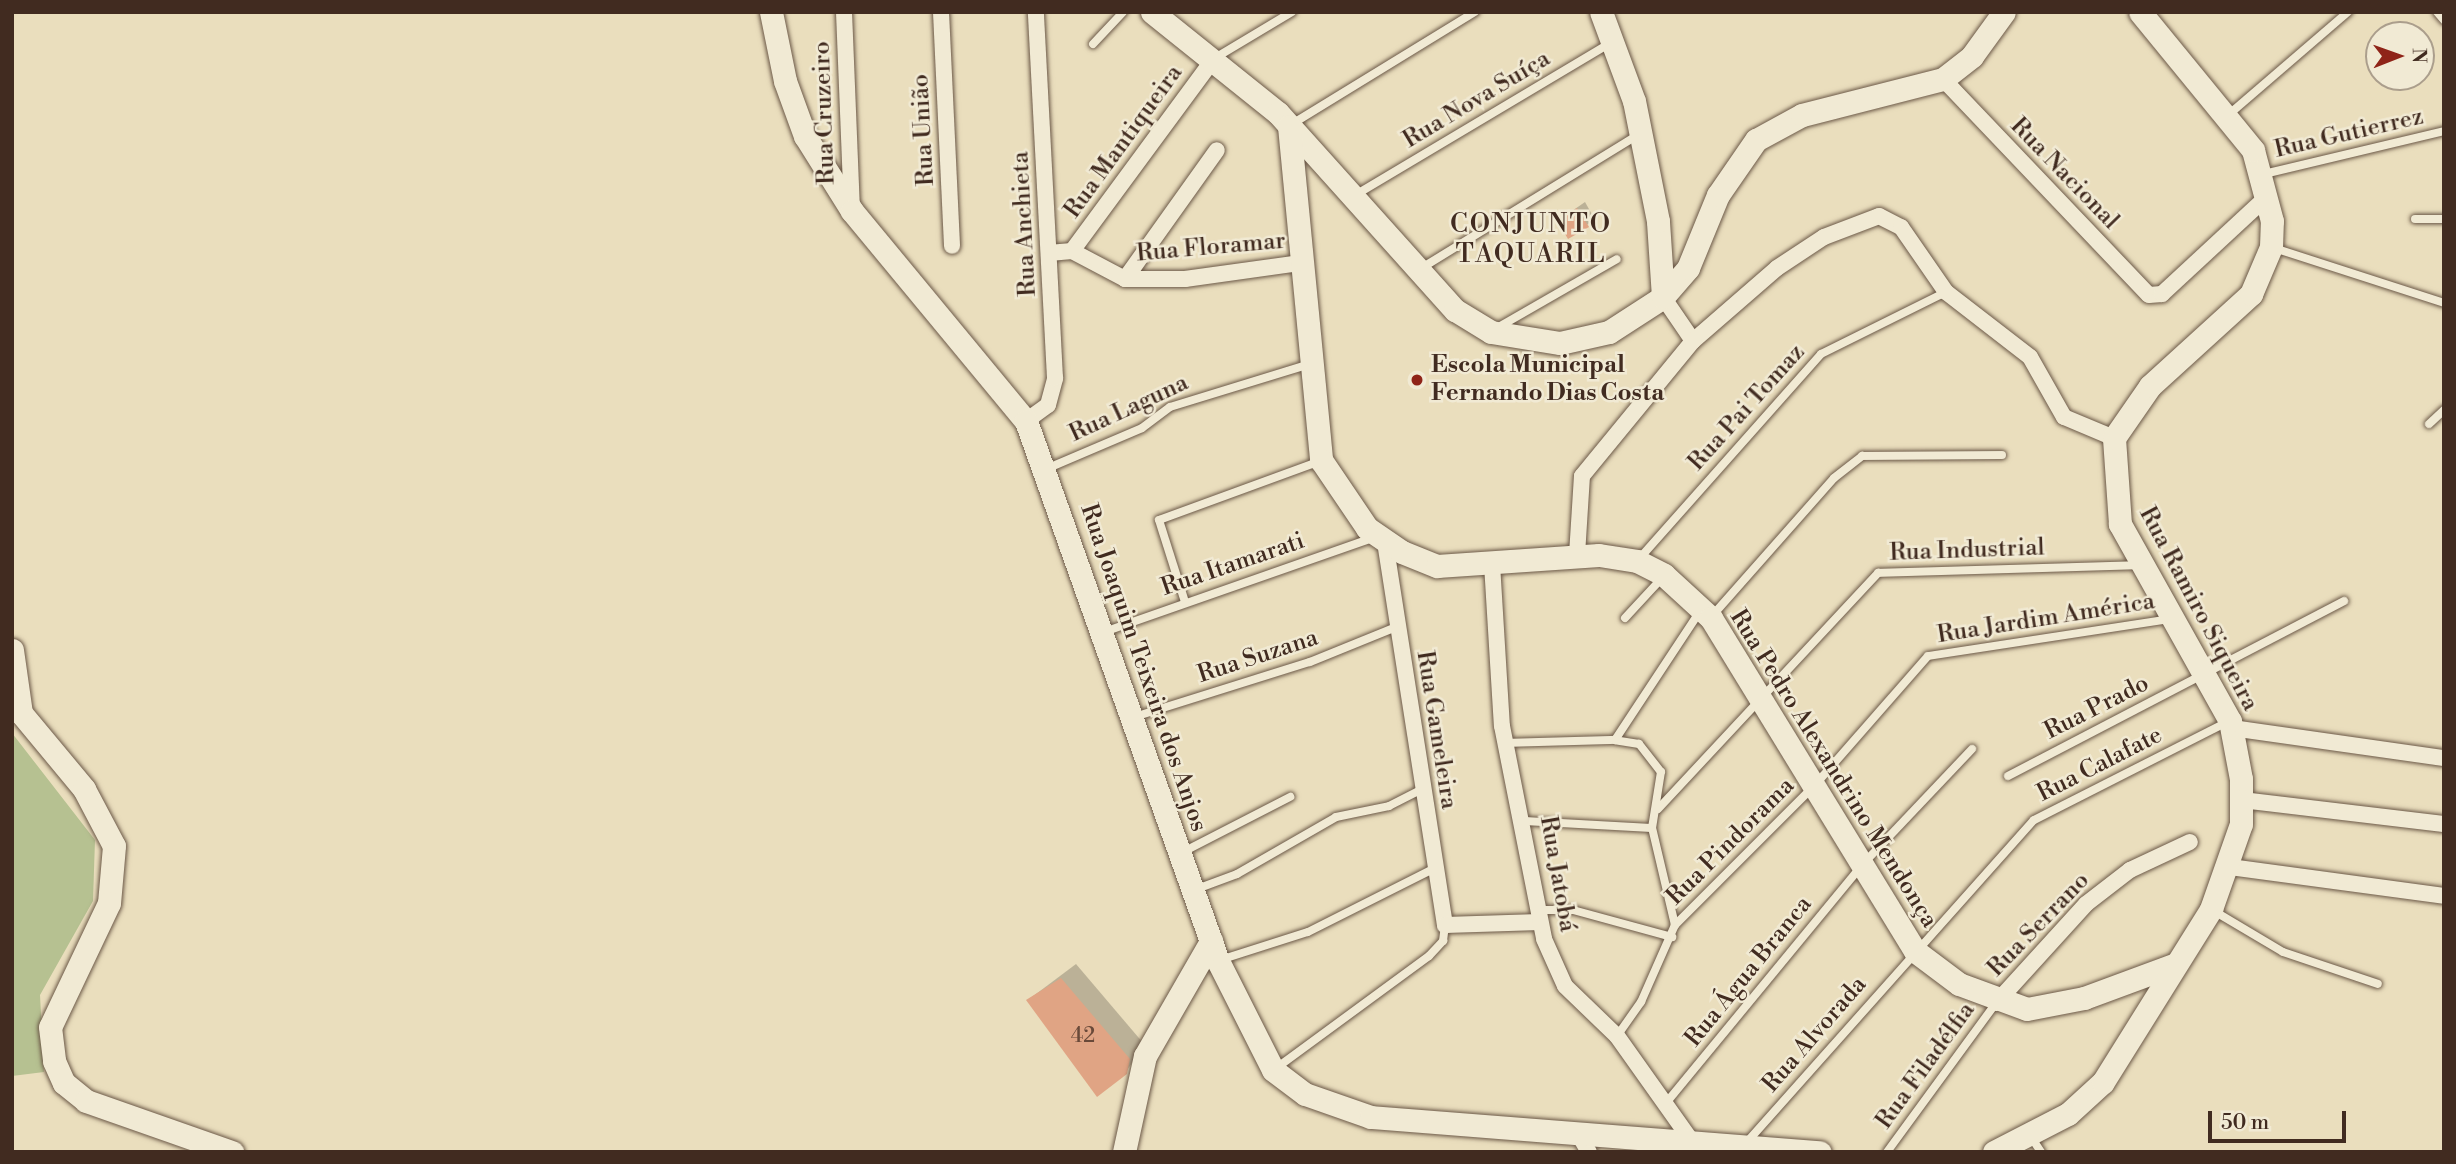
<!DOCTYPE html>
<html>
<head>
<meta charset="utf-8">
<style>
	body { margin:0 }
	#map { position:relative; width:2456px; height:1164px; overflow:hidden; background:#eadebd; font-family:"Libre Bodoni",serif }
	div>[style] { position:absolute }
	.green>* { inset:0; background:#b6c191 }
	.shadow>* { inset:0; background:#0003 }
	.building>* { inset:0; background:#e0a484 }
	.roads { filter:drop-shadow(0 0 2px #6b5847) drop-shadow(0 0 2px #6b5847) }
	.lane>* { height:8px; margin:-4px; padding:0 4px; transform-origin:4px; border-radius:4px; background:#f1ead4 }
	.street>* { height:16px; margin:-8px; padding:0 8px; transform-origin:8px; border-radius:8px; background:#f1ead4 }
	.secondary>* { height:23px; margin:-11.5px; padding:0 11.5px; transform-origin:11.5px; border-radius:11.5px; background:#f1ead4 }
	.dots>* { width:19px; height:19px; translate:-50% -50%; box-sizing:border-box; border:4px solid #f1ead4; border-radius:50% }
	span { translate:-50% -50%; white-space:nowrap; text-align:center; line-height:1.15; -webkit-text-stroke:5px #f1ead4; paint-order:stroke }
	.number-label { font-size:21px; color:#694939 }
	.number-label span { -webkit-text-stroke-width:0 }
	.street-label { font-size:24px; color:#412b20 }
	.poi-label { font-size:24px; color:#412b20; font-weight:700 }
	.left { translate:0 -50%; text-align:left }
	.neighbourhood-label { font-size:26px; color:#412b20; letter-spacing:2px }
	.frame { position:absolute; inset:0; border:14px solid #412b20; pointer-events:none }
	.north { position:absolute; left:2365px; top:21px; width:70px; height:70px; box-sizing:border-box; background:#f1ead4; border:2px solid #ab9e8c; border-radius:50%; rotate:89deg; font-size:19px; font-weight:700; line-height:28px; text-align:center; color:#412b20 }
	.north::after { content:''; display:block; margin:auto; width:24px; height:32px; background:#8f2418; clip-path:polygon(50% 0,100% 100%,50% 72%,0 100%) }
	.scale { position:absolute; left:2208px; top:1111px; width:138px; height:32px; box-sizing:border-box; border:4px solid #412b20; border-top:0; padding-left:9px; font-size:21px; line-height:24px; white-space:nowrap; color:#412b20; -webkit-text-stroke:5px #f1ead4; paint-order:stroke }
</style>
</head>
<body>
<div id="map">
	<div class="green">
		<i style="clip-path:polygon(12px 733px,95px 840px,93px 901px,40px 995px,44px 1072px,12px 1076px)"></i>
	</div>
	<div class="shadow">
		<i style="clip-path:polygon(1585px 202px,1594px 218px,1587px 225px,1559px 220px)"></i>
		<i style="clip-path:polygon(1076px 964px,1144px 1044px,1126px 1072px,1028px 1000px)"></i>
	</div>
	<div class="building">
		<i style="clip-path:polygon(1577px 208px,1589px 227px,1568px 239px,1557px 220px)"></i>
		<i style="clip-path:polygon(1061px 978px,1130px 1059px,1127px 1074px,1097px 1097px,1026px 1000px)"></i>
	</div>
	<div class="roads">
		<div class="lane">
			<i style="left:2437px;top:12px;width:11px;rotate:49deg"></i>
			<i style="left:1093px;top:44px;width:44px;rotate:-46.8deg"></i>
			<i style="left:1215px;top:58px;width:90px;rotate:-30.9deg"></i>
			<i style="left:2227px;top:116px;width:160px;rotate:-40.7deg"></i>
			<i style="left:1292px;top:124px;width:215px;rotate:-31.5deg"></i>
			<i style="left:2264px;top:174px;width:185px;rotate:-13.4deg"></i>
			<i style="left:1357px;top:194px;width:295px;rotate:-30.8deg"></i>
			<i style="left:2415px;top:219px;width:29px"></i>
			<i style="left:2274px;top:248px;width:179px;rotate:17.9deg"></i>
			<i style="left:1420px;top:269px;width:256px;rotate:-31.6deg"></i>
			<i style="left:1497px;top:328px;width:138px;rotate:-29.9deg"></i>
			<i style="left:2429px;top:424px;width:21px;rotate:-43deg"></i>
			<i style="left:1046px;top:469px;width:104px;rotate:-23.1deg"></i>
			<i style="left:1142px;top:428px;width:35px;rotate:-37deg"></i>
			<i style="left:1170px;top:407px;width:146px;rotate:-17.1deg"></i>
			<i style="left:1639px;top:559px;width:274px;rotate:-48.4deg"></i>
			<i style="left:1821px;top:354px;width:140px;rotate:-26.4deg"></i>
			<i style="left:1185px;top:602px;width:86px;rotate:-107.6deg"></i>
			<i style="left:1159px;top:520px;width:171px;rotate:-20.1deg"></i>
			<i style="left:1712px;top:616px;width:184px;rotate:-48.5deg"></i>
			<i style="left:1834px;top:478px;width:36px;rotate:-38deg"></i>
			<i style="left:1862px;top:456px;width:140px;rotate:-0.4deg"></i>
			<i style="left:1625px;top:618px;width:54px;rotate:-47.2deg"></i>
			<i style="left:1104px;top:632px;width:284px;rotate:-19.3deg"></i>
			<i style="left:1134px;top:717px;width:184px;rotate:-17.4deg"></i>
			<i style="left:1310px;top:662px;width:93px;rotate:-22.1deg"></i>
			<i style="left:1507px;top:743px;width:108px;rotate:-1.6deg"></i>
			<i style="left:2008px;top:776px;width:379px;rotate:-27.5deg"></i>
			<i style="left:1658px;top:809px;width:323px;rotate:-47deg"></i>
			<i style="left:1878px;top:573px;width:262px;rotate:-1.7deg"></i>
			<i style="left:1524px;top:821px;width:128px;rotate:3.1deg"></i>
			<i style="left:1181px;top:853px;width:123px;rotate:-27.2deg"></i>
			<i style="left:1194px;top:890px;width:46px;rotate:-20.4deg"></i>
			<i style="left:1237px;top:874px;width:114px;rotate:-29.9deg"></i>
			<i style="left:1336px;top:817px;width:54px;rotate:-11.7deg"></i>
			<i style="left:1389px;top:806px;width:38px;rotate:-27deg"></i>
			<i style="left:1540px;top:910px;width:33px"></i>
			<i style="left:1573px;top:910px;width:103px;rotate:15.3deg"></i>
			<i style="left:2214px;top:911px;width:80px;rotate:30.7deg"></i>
			<i style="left:2283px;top:952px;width:100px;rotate:18.6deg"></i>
			<i style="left:1675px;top:925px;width:198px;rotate:-45deg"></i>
			<i style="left:1815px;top:785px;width:171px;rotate:-48.8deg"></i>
			<i style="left:1928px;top:656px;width:245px;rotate:-8.7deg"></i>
			<i style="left:1220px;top:960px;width:92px;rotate:-17.7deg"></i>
			<i style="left:1308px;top:932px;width:142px;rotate:-26.7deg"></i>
			<i style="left:1617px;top:1036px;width:42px;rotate:-54.8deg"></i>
			<i style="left:1641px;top:1002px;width:84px;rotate:-66.2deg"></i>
			<i style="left:1675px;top:925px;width:100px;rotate:-103.3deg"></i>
			<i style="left:1652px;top:828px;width:57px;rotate:-80.9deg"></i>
			<i style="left:1661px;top:772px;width:36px;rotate:-128deg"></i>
			<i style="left:1639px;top:744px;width:24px;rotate:-171deg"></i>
			<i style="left:1615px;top:740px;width:154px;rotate:-56.6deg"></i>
			<i style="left:1275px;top:1069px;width:191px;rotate:-36.3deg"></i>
			<i style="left:1429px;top:956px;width:21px;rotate:-47deg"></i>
			<i style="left:1443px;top:941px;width:16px;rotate:-83deg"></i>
			<i style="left:1666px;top:1103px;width:308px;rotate:-50.5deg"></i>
			<i style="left:1862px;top:865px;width:160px;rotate:-46.5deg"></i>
			<i style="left:2031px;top:1137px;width:18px;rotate:56deg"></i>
			<i style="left:1747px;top:1142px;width:431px;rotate:-48.3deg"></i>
			<i style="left:2034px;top:820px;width:216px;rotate:-26.9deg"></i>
			<i style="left:1887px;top:1152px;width:185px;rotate:-53.8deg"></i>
		</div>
		<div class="street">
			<i style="left:844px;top:12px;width:197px;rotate:87.7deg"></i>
			<i style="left:941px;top:12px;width:234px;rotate:87.3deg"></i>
			<i style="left:1943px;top:79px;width:298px;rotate:46.4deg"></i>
			<i style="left:2149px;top:295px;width:13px;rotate:-4deg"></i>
			<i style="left:2162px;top:294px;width:144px;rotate:-42.8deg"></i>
			<i style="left:1072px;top:251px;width:237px;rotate:-53.6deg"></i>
			<i style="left:1049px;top:253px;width:23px;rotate:-5deg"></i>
			<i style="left:1072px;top:251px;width:60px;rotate:27.8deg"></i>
			<i style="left:1125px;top:279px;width:60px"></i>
			<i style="left:1185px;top:279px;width:117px;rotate:-7.9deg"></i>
			<i style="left:1125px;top:279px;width:158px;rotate:-54.5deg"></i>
			<i style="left:1663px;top:297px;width:53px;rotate:55.7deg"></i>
			<i style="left:1026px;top:421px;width:27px;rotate:-36deg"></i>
			<i style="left:1048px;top:405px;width:28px;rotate:-75deg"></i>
			<i style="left:1055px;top:378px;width:366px;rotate:-93deg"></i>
			<i style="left:1385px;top:542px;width:388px;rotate:81.1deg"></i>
			<i style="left:1445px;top:925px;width:95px;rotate:-1.8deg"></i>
			<i style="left:1577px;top:555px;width:79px;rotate:-86.4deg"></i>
			<i style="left:1582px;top:476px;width:175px;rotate:-50.6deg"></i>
			<i style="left:1693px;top:341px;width:111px;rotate:-41deg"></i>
			<i style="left:1777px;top:268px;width:56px;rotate:-33.4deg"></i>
			<i style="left:1824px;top:237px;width:59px;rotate:-20.9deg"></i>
			<i style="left:1879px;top:216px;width:25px;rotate:27deg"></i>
			<i style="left:1901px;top:227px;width:79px;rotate:55.3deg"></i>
			<i style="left:1946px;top:292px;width:106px;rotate:37.7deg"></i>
			<i style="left:2030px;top:357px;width:69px;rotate:60.5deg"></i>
			<i style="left:2064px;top:417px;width:54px;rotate:22.8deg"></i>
			<i style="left:1492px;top:564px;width:162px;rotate:86.5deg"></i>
			<i style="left:1502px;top:726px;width:217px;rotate:78.8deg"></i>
			<i style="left:1544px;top:939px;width:51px;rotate:65.9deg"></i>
			<i style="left:1565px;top:986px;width:72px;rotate:43.9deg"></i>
			<i style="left:1617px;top:1036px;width:131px;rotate:54.6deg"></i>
			<i style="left:2232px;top:728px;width:214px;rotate:8.1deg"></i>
			<i style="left:2242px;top:800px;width:203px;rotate:6.8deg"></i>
			<i style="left:2230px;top:867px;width:216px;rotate:7.7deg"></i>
			<i style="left:1996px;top:1003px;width:134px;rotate:-47.7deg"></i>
			<i style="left:2086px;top:904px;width:56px;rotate:-37.7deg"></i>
			<i style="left:2130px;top:870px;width:66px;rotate:-25deg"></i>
			<i style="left:1579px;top:1135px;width:20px;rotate:60deg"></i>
		</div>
		<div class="secondary">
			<i style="left:771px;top:12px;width:70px;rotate:78.5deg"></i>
			<i style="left:785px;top:81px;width:59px;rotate:70deg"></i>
			<i style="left:805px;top:136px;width:89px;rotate:57.9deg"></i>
			<i style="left:852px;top:211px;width:273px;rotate:50.4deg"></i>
			<i style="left:1026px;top:421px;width:573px;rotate:70.43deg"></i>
			<i style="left:1218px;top:961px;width:122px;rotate:63.2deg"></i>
			<i style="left:1273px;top:1070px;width:40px;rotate:37deg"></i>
			<i style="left:1305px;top:1094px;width:70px;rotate:19.2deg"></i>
			<i style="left:1371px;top:1117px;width:450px;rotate:4.5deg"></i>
			<i style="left:1152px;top:12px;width:161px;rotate:38.7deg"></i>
			<i style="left:1278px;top:113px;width:265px;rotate:48.1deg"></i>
			<i style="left:1455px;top:310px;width:42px;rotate:31.4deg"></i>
			<i style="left:1491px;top:332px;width:70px;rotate:9.1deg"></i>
			<i style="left:1560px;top:343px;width:50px;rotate:-12.7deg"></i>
			<i style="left:1609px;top:332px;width:64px;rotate:-32.9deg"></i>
			<i style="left:1663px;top:297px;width:76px;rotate:-93.8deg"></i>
			<i style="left:1658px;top:221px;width:122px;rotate:-101.3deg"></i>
			<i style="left:1634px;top:101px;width:95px;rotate:-110.3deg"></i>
			<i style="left:1289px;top:126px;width:336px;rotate:84.5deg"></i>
			<i style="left:1321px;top:460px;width:82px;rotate:55.9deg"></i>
			<i style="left:1367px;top:528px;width:42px;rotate:34.4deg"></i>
			<i style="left:1402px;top:552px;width:38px;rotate:22deg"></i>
			<i style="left:1437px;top:566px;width:162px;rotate:-3.9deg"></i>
			<i style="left:1599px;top:555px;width:38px;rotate:9deg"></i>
			<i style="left:1637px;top:561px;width:30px;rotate:27deg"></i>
			<i style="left:1664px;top:575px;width:64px;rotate:42.5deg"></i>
			<i style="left:1711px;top:618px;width:391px;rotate:58.5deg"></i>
			<i style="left:1915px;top:951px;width:55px;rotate:36.9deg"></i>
			<i style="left:1959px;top:984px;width:72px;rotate:20.2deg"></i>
			<i style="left:2027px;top:1009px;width:58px;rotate:-10.9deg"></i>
			<i style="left:2084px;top:998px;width:98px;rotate:-20.3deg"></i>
			<i style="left:1663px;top:297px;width:38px;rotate:-49deg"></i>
			<i style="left:1688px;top:268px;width:79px;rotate:-67.7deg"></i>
			<i style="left:1718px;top:195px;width:67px;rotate:-55.4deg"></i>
			<i style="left:1756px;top:140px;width:52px;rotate:-28.5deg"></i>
			<i style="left:1802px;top:115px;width:146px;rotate:-14.3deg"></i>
			<i style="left:1943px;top:79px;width:37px;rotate:-38deg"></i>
			<i style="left:1972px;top:56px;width:54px;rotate:-54deg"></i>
			<i style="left:12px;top:650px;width:64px;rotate:81.9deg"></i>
			<i style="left:21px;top:713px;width:99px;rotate:50.3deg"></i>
			<i style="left:84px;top:789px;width:64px;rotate:62.2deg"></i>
			<i style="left:114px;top:846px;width:57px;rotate:95deg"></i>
			<i style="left:109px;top:903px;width:137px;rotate:115.4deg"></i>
			<i style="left:50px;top:1027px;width:34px;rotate:83deg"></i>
			<i style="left:54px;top:1061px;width:24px;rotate:66deg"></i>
			<i style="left:64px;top:1083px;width:28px;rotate:39deg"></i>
			<i style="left:86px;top:1101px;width:155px;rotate:19.3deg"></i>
			<i style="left:1124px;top:1152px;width:98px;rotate:-77.7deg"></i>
			<i style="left:1145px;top:1056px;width:133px;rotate:-60.1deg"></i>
			<i style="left:1994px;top:1152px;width:83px;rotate:-27.2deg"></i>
			<i style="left:2068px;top:1114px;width:47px;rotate:-42.4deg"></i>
			<i style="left:2103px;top:1082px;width:204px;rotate:-58deg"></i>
			<i style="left:2211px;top:909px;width:90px;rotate:-70.6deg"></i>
			<i style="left:2241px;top:824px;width:45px;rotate:-90deg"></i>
			<i style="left:2241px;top:779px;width:59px;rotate:-100.7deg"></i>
			<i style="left:2230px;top:721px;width:226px;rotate:-119.2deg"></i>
			<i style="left:2120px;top:524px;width:86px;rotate:-94deg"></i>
			<i style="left:2114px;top:438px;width:63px;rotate:-55.3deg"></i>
			<i style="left:2150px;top:386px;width:137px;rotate:-42.3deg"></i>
			<i style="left:2251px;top:294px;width:51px;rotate:-66.9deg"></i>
			<i style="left:2271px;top:247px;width:26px;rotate:-88deg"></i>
			<i style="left:2272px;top:221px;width:73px;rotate:-105deg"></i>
			<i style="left:2253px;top:150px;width:178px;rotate:-129.3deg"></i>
		</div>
	</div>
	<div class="dots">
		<i style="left:1417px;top:380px;background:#8f2418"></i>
	</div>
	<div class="number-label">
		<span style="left:1083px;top:1036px">42</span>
	</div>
	<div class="street-label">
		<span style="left:1477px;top:100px;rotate:-31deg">Rua Nova Suíça</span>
		<span style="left:825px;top:113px;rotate:-92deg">Rua Cruzeiro</span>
		<span style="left:924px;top:130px;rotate:-93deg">Rua União</span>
		<span style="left:2349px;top:134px;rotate:-13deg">Rua Gutierrez</span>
		<span style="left:1124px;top:142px;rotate:-54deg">Rua Mantiqueira</span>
		<span style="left:2064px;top:174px;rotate:46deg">Rua Nacional</span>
		<span style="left:1025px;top:224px;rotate:-93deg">Rua Anchieta</span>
		<span style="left:1211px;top:248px;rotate:-5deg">Rua Floramar</span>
		<span style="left:1747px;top:408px;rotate:-48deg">Rua Pai Tomaz</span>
		<span style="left:1129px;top:409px;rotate:-25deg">Rua Laguna</span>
		<span style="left:1967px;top:551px;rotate:-2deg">Rua Industrial</span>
		<span style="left:1233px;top:565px;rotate:-19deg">Rua Itamarati</span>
		<span style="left:2198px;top:609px;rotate:62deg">Rua Ramiro Siqueira</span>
		<span style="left:2046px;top:619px;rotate:-9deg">Rua Jardim América</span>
		<span style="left:1258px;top:657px;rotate:-18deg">Rua Suzana</span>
		<span style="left:1143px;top:668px;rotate:71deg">Rua Joaquim Teixeira dos Anjos</span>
		<span style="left:2097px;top:708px;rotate:-27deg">Rua Prado</span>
		<span style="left:1436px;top:730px;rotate:81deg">Rua Gameleira</span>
		<span style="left:2100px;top:765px;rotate:-27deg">Rua Calafate</span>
		<span style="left:1833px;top:769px;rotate:58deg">Rua Pedro Alexandrino Mendonça</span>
		<span style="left:1731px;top:842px;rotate:-45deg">Rua Pindorama</span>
		<span style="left:1557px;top:874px;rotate:80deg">Rua Jatobá</span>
		<span style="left:2039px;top:925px;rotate:-46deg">Rua Serrano</span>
		<span style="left:1749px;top:972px;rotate:-51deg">Rua Água Branca</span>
		<span style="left:1815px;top:1035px;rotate:-49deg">Rua Alvorada</span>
		<span style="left:1926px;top:1066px;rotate:-54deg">Rua Filadélfia</span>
	</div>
	<div class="poi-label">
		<span class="left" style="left:1431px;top:380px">Escola Municipal<br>Fernando Dias Costa</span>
	</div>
	<div class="neighbourhood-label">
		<span style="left:1531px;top:240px">CONJUNTO<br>TAQUARIL</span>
	</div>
	<div class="frame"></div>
	<div class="north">N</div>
	<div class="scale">50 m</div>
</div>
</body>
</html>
